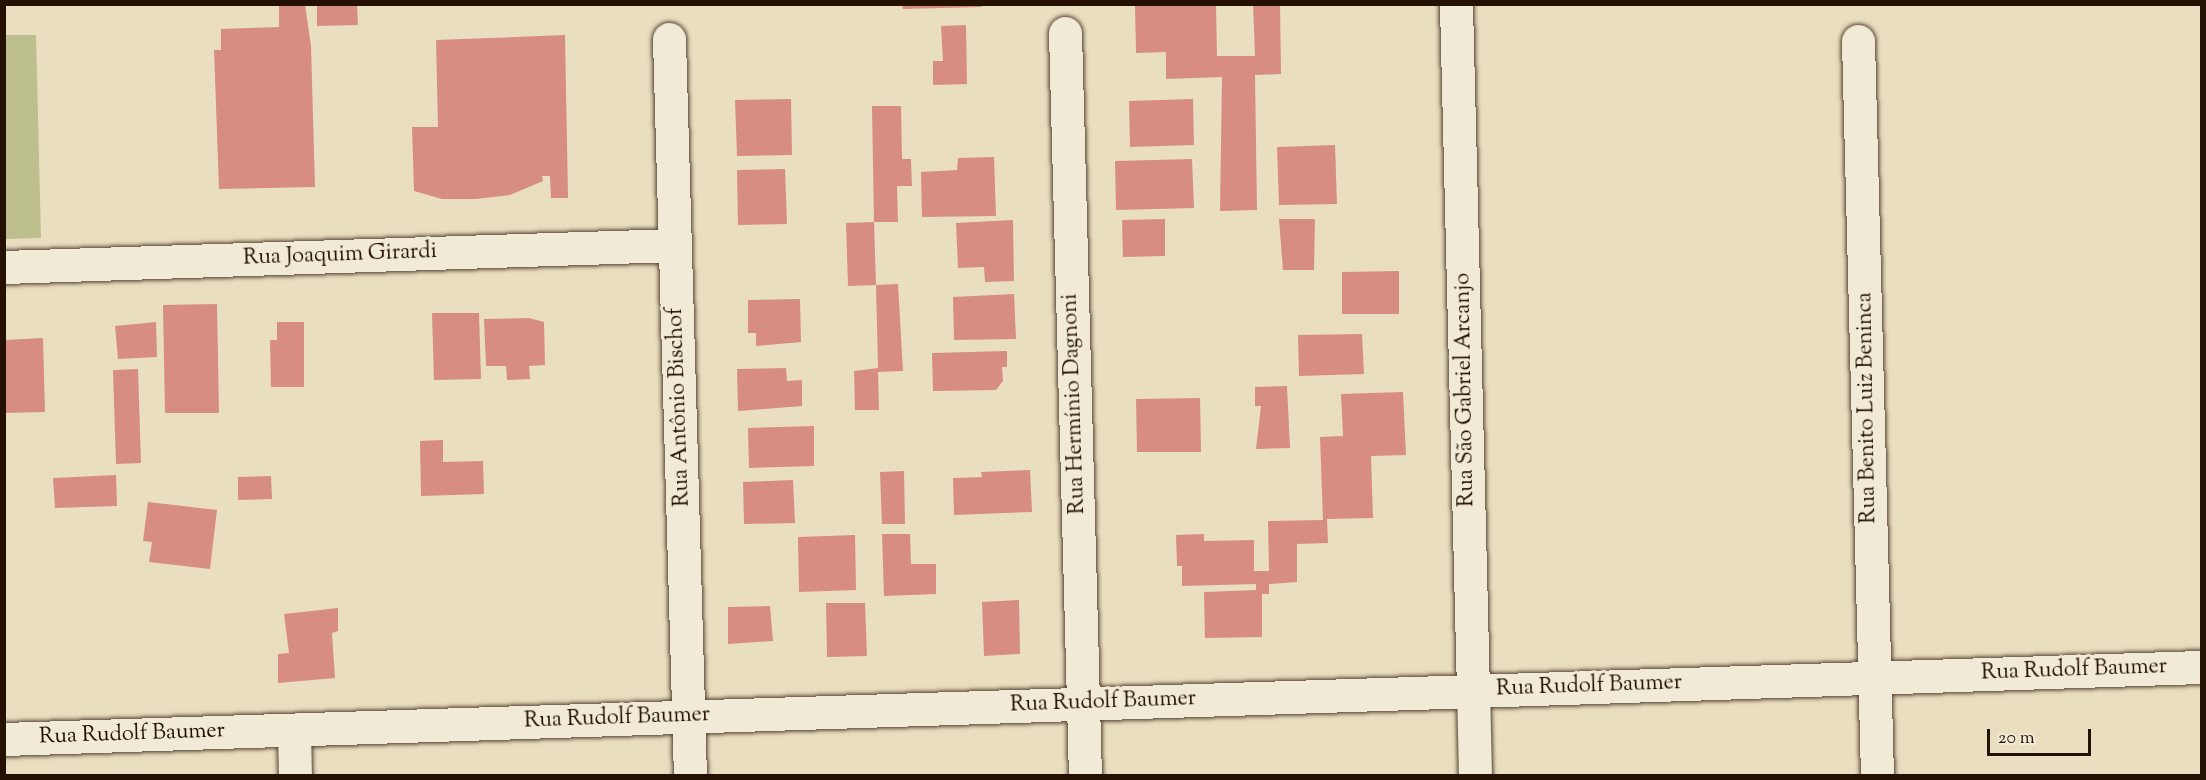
<!DOCTYPE html>
<html>
<head>
<meta charset="utf-8">
<style>
	body { margin:0 }
	#map { position:relative; width:2206px; height:780px; overflow:hidden; background:#eadec0; font-family:"Sorts Mill Goudy",serif }
	div>[style] { position:absolute }
	.green>* { inset:0; background:#bdc08e }
	.building>* { inset:0; background:#d78d82 }
	.roads { filter:drop-shadow(0 0 2px #564432) drop-shadow(0 0 2px #564432) }
	.street>* { height:33px; margin:-16.5px; padding:0 16.5px; transform-origin:16.5px; border-radius:16.5px; background:#f1ead6 }
	.secondary>* { height:33px; margin:-16.5px; padding:0 16.5px; transform-origin:16.5px; border-radius:16.5px; background:#f1ead6 }
	span { translate:-50% -50%; white-space:nowrap; text-align:center; line-height:1.15; -webkit-text-stroke:6px #f1ead6; paint-order:stroke }
	.street-label { font-size:22px; color:#251102 }
	.frame { position:absolute; inset:0; border:6px solid #251102; pointer-events:none }
	.scale { position:absolute; left:1987px; top:729px; width:104px; height:27px; box-sizing:border-box; border:3px solid #251102; border-top:0; padding-left:8px; font-size:18px; line-height:21px; white-space:nowrap; color:#251102; -webkit-text-stroke:4px #f1ead6; paint-order:stroke }
</style>
</head>
<body>
<div id="map">
	<div class="green">
		<i style="clip-path:polygon(5px 35px,36px 35px,41px 238px,5px 239px)"></i>
	</div>
	<div class="building">
		<i style="clip-path:polygon(279px 4px,305px 4px,311px 46px,315px 187px,219px 189px,214px 50px,221px 50px,221px 29px,279px 27px)"></i>
		<i style="clip-path:polygon(317px 4px,357px 4px,358px 25px,317px 26px)"></i>
		<i style="clip-path:polygon(902px 4px,981px 4px,982px 7px,903px 9px)"></i>
		<i style="clip-path:polygon(1216px 4px,1217px 56px,1255px 56px,1253px 4px,1280px 4px,1281px 74px,1255px 75px,1257px 210px,1220px 211px,1222px 77px,1166px 79px,1166px 52px,1136px 53px,1135px 5px)"></i>
		<i style="clip-path:polygon(966px 25px,967px 84px,933px 85px,933px 61px,943px 61px,941px 26px)"></i>
		<i style="clip-path:polygon(565px 35px,568px 198px,551px 198px,550px 176px,542px 176px,543px 181px,510px 195px,476px 199px,442px 199px,414px 191px,412px 127px,438px 127px,436px 40px)"></i>
		<i style="clip-path:polygon(791px 99px,792px 155px,737px 156px,735px 100px)"></i>
		<i style="clip-path:polygon(1193px 99px,1194px 145px,1130px 147px,1129px 101px)"></i>
		<i style="clip-path:polygon(872px 106px,901px 106px,902px 159px,911px 159px,912px 186px,897px 186px,898px 222px,874px 222px)"></i>
		<i style="clip-path:polygon(1335px 145px,1337px 204px,1279px 205px,1277px 147px)"></i>
		<i style="clip-path:polygon(994px 157px,996px 216px,922px 217px,921px 172px,957px 170px,958px 158px)"></i>
		<i style="clip-path:polygon(1192px 159px,1194px 208px,1116px 210px,1115px 161px)"></i>
		<i style="clip-path:polygon(785px 169px,787px 224px,738px 225px,737px 170px)"></i>
		<i style="clip-path:polygon(1165px 219px,1165px 256px,1123px 257px,1122px 220px)"></i>
		<i style="clip-path:polygon(1279px 219px,1315px 219px,1314px 270px,1283px 270px)"></i>
		<i style="clip-path:polygon(1013px 220px,1014px 281px,985px 282px,984px 267px,958px 268px,956px 223px)"></i>
		<i style="clip-path:polygon(874px 222px,876px 285px,848px 286px,846px 223px)"></i>
		<i style="clip-path:polygon(1399px 271px,1399px 314px,1342px 314px,1342px 272px)"></i>
		<i style="clip-path:polygon(898px 284px,903px 371px,878px 372px,879px 410px,855px 410px,854px 371px,878px 368px,876px 285px)"></i>
		<i style="clip-path:polygon(1014px 294px,1016px 339px,954px 340px,953px 297px)"></i>
		<i style="clip-path:polygon(800px 299px,801px 342px,756px 346px,756px 333px,748px 333px,748px 300px)"></i>
		<i style="clip-path:polygon(217px 304px,219px 413px,165px 413px,163px 305px)"></i>
		<i style="clip-path:polygon(432px 313px,479px 313px,481px 379px,434px 380px)"></i>
		<i style="clip-path:polygon(529px 318px,544px 322px,545px 365px,529px 366px,530px 379px,507px 380px,506px 366px,486px 366px,484px 319px)"></i>
		<i style="clip-path:polygon(156px 322px,157px 357px,118px 359px,115px 326px)"></i>
		<i style="clip-path:polygon(277px 322px,304px 322px,304px 387px,271px 387px,270px 340px,277px 340px)"></i>
		<i style="clip-path:polygon(1362px 334px,1364px 374px,1299px 376px,1298px 335px)"></i>
		<i style="clip-path:polygon(43px 338px,45px 412px,4px 413px,4px 340px)"></i>
		<i style="clip-path:polygon(1007px 351px,1007px 367px,1002px 367px,1003px 381px,996px 390px,933px 391px,932px 353px)"></i>
		<i style="clip-path:polygon(786px 368px,787px 381px,802px 380px,802px 406px,738px 411px,737px 369px)"></i>
		<i style="clip-path:polygon(138px 369px,141px 463px,116px 464px,113px 370px)"></i>
		<i style="clip-path:polygon(1287px 386px,1290px 448px,1256px 449px,1261px 406px,1255px 406px,1255px 387px)"></i>
		<i style="clip-path:polygon(1403px 392px,1406px 455px,1371px 456px,1373px 518px,1327px 519px,1328px 543px,1297px 544px,1297px 582px,1269px 584px,1269px 594px,1262px 594px,1262px 637px,1205px 638px,1204px 592px,1256px 590px,1256px 584px,1182px 586px,1182px 566px,1177px 566px,1176px 535px,1204px 534px,1204px 541px,1254px 540px,1254px 571px,1269px 571px,1268px 521px,1323px 520px,1320px 437px,1343px 436px,1341px 394px)"></i>
		<i style="clip-path:polygon(1200px 398px,1201px 452px,1137px 452px,1136px 399px)"></i>
		<i style="clip-path:polygon(814px 426px,814px 466px,749px 468px,748px 428px)"></i>
		<i style="clip-path:polygon(443px 440px,443px 462px,483px 461px,484px 494px,421px 496px,420px 441px)"></i>
		<i style="clip-path:polygon(1030px 470px,1032px 512px,954px 515px,953px 478px,982px 477px,981px 472px)"></i>
		<i style="clip-path:polygon(904px 471px,905px 524px,882px 524px,880px 472px)"></i>
		<i style="clip-path:polygon(116px 475px,117px 506px,55px 508px,53px 478px)"></i>
		<i style="clip-path:polygon(271px 476px,272px 499px,238px 500px,238px 477px)"></i>
		<i style="clip-path:polygon(793px 480px,795px 523px,744px 524px,743px 482px)"></i>
		<i style="clip-path:polygon(148px 502px,217px 510px,210px 569px,149px 562px,152px 542px,143px 541px)"></i>
		<i style="clip-path:polygon(882px 534px,910px 534px,911px 564px,936px 564px,936px 594px,884px 596px)"></i>
		<i style="clip-path:polygon(855px 535px,856px 590px,799px 592px,798px 537px)"></i>
		<i style="clip-path:polygon(1019px 600px,1020px 654px,984px 656px,982px 602px)"></i>
		<i style="clip-path:polygon(826px 603px,865px 603px,867px 656px,827px 657px)"></i>
		<i style="clip-path:polygon(770px 606px,773px 641px,728px 644px,728px 607px)"></i>
		<i style="clip-path:polygon(338px 608px,338px 631px,332px 633px,335px 678px,278px 683px,278px 654px,289px 653px,284px 614px)"></i>
	</div>
	<div class="roads">
		<div class="street">
			<i style="left:1065px;top:33px;width:743px;rotate:88.46deg"></i>
			<i style="left:669px;top:39px;width:737px;rotate:88.37deg"></i>
			<i style="left:1858px;top:41px;width:735px;rotate:88.52deg"></i>
			<i style="left:4px;top:267px;width:671px;rotate:-1.88deg"></i>
			<i style="left:294px;top:730px;width:46px;rotate:88.8deg"></i>
			<i style="left:1475px;top:776px;width:85px;rotate:-91.3deg"></i>
			<i style="left:1473px;top:691px;width:729px;rotate:-1.89deg"></i>
		</div>
		<div class="secondary">
			<i style="left:4px;top:739px;width:1470px;rotate:-1.87deg"></i>
			<i style="left:1473px;top:691px;width:687px;rotate:-91.42deg"></i>
		</div>
	</div>
	<div class="street-label">
		<span style="left:340px;top:256px;rotate:-2deg">Rua Joaquim Girardi</span>
		<span style="left:1466px;top:390px;rotate:-91deg">Rua São Gabriel Arcanjo</span>
		<span style="left:1075px;top:404px;rotate:-92deg">Rua Hermínio Dagnoni</span>
		<span style="left:680px;top:407px;rotate:-92deg">Rua Antônio Bischof</span>
		<span style="left:1868px;top:408px;rotate:-91deg">Rua Benito Luiz Beninca</span>
		<span style="left:2074px;top:671px;rotate:-2deg">Rua Rudolf Baumer</span>
		<span style="left:1589px;top:687px;rotate:-2deg">Rua Rudolf Baumer</span>
		<span style="left:1103px;top:703px;rotate:-2deg">Rua Rudolf Baumer</span>
		<span style="left:617px;top:719px;rotate:-2deg">Rua Rudolf Baumer</span>
		<span style="left:132px;top:735px;rotate:-2deg">Rua Rudolf Baumer</span>
	</div>
	<div class="frame"></div>
	<div class="scale">20 m</div>
</div>
</body>
</html>
